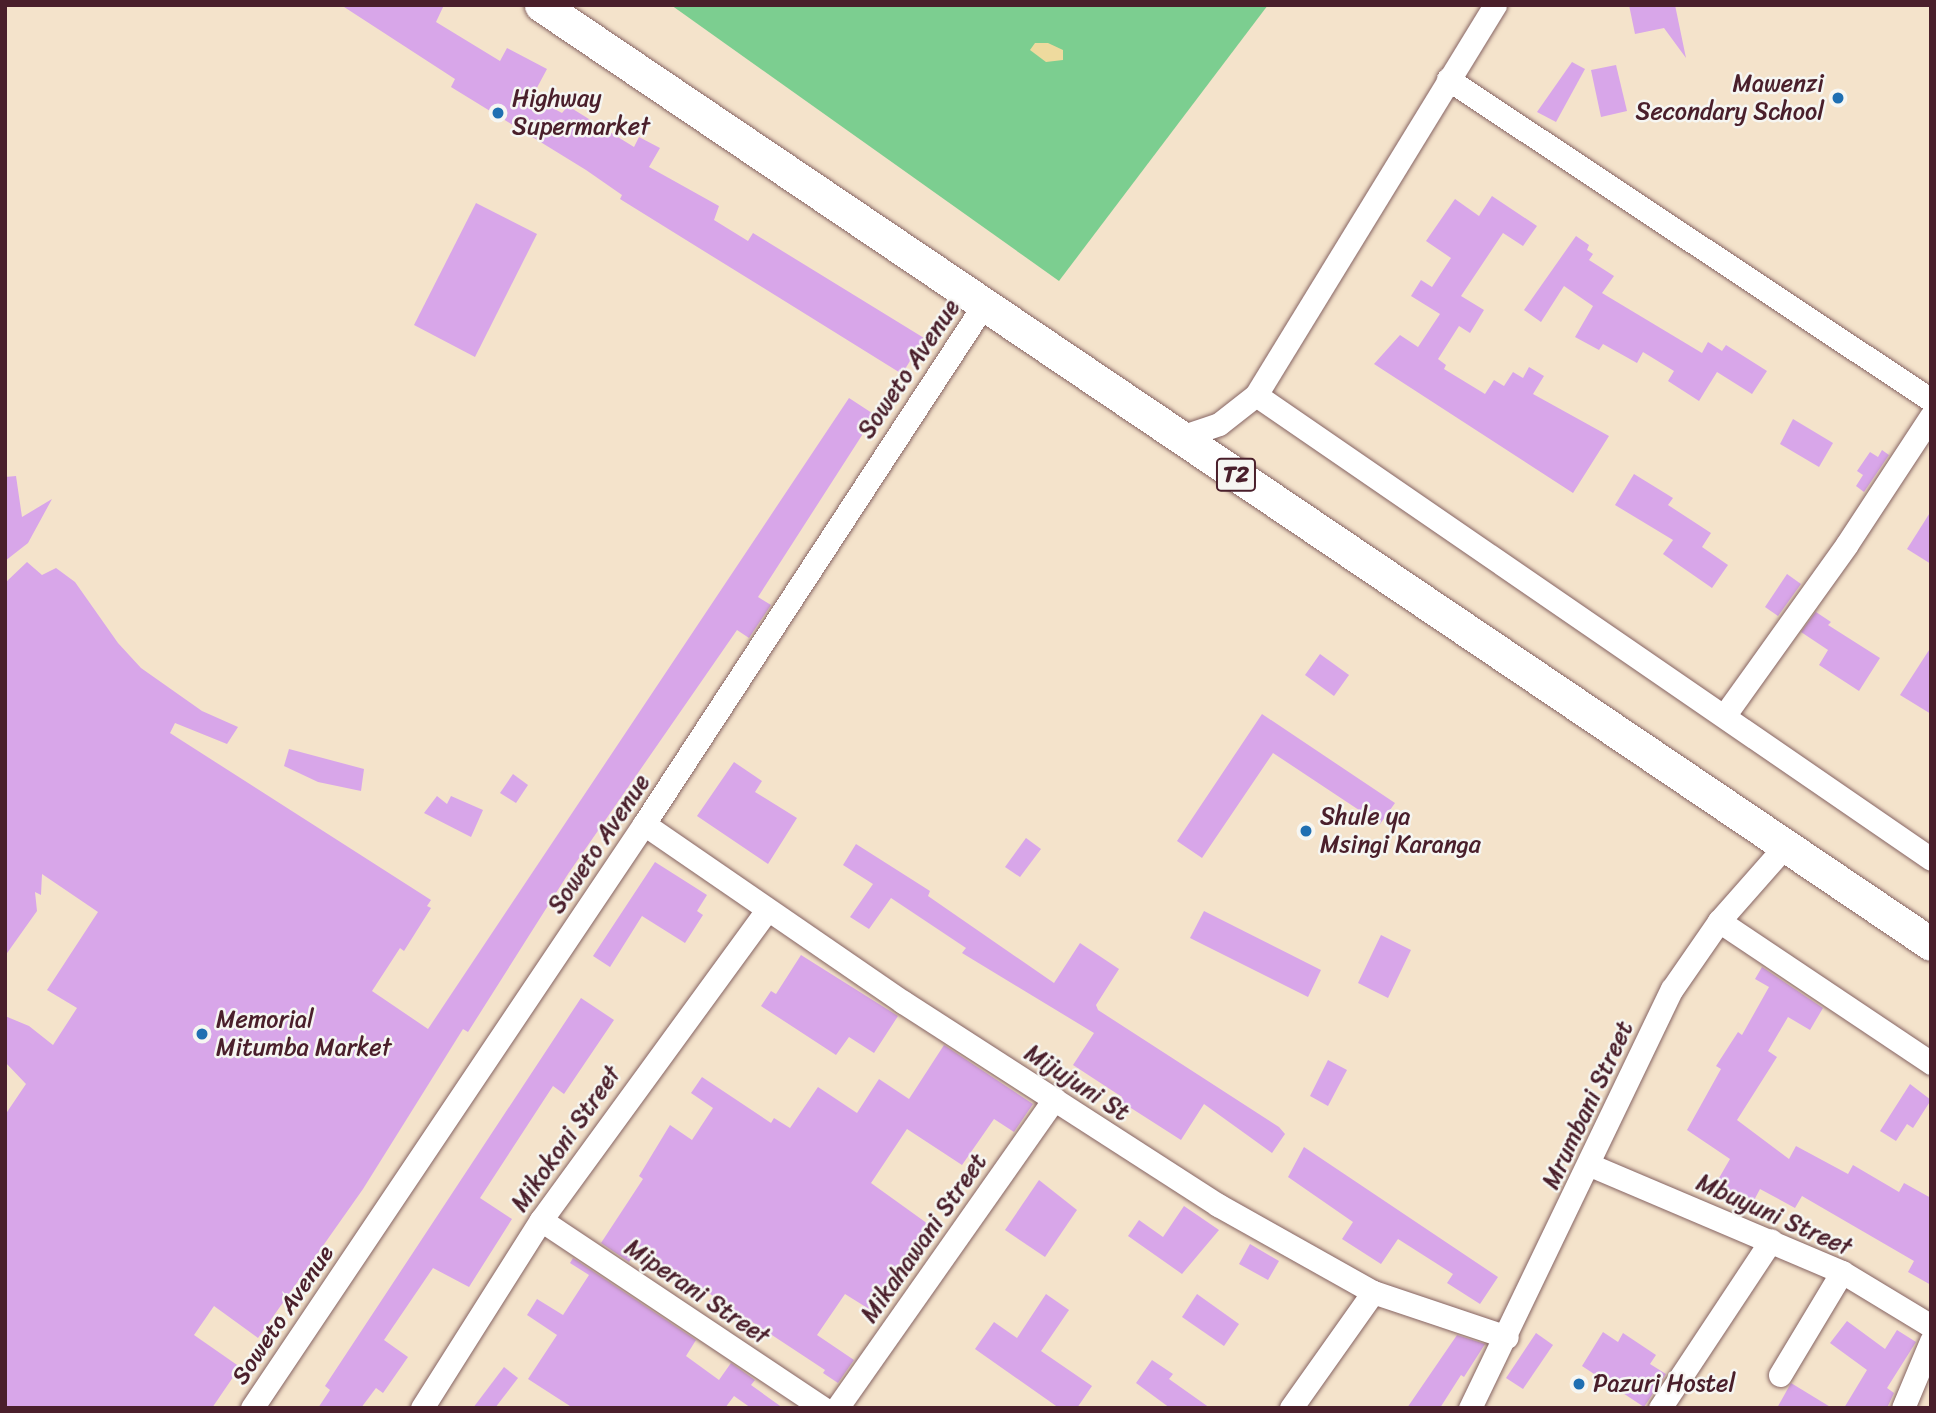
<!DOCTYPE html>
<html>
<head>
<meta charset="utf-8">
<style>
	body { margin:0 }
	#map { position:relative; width:1936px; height:1413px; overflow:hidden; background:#f4e3cb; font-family:Sriracha,sans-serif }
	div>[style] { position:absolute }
	.green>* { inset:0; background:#7cce90 }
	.sand>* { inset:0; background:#eeda9e }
	.building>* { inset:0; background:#d8a6e9 }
	.roads { filter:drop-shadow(0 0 2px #866463) drop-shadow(0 0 2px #866463) }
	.minor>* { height:23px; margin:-11.5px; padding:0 11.5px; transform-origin:11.5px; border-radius:11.5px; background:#fff }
	.highway>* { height:33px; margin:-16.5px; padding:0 16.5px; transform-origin:16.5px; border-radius:16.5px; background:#fff }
	.dots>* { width:19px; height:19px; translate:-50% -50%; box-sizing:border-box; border:4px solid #f6f6f2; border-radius:50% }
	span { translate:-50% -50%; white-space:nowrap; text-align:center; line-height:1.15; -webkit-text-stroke:5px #f6f6f2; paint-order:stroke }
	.shield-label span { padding:2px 5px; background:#f6f6f2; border:2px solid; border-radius:5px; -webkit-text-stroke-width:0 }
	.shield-label { font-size:23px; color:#4a1f2b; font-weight:700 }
	.poi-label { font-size:24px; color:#4a1f2b }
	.right { translate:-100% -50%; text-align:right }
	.left { translate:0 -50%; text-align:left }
	.street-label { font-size:24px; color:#4a1f2b }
	.frame { position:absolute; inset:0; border:7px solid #4a1f2b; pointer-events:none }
</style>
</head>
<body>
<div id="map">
	<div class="green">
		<i style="clip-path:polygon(671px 5px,1268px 5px,1059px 281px)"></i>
	</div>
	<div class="sand">
		<i style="clip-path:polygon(1048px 43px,1063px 50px,1063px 60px,1046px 62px,1030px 50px,1035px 43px)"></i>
	</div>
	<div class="building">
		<i style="clip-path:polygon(341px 5px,444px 5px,436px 22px,500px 61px,507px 48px,547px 69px,532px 97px,562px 113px,568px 106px,634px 147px,639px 137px,660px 148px,649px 167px,719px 206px,714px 220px,748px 241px,753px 233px,924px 338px,902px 374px,620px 199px,622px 195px,586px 170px,451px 87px,455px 79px)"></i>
		<i style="clip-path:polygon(1629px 5px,1675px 5px,1686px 58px,1664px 28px,1635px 34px)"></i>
		<i style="clip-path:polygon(1572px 62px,1585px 69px,1556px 122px,1537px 112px)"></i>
		<i style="clip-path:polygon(1616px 65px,1627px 111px,1601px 117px,1591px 70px)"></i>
		<i style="clip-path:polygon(1492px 196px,1537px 226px,1523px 246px,1503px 233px,1461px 296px,1484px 310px,1470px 333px,1459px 326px,1438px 359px,1446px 365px,1444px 369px,1485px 394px,1494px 380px,1504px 386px,1513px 372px,1523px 378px,1529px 367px,1544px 376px,1533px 394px,1609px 436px,1573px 493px,1374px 364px,1400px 335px,1418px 347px,1440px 314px,1411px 296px,1421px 280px,1432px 287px,1451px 258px,1426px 241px,1455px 199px,1479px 216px)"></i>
		<i style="clip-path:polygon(476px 203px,537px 234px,475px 357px,414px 325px)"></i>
		<i style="clip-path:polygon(1576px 236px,1589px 245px,1587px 250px,1593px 254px,1589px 260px,1614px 276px,1602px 293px,1702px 353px,1708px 342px,1722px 351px,1726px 345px,1767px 371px,1752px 394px,1717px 372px,1699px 401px,1668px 381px,1674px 371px,1643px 352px,1637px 363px,1603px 344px,1599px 350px,1575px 337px,1593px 306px,1564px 286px,1541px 322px,1524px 310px)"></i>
		<i style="clip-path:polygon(849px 398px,875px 415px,758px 597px,771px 605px,749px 638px,737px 630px,568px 874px,468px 1032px,463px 1029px,363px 1189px,258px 1338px,214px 1306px,194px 1335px,240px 1367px,212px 1408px,5px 1408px,5px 1115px,26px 1084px,5px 1062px,5px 1016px,29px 1026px,53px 1045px,77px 1008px,47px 990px,98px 912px,42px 874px,41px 895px,35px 892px,37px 911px,5px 956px,5px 583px,27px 562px,42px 575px,56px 568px,75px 582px,118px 643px,141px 668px,202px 711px,238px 727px,227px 744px,175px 723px,170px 733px,431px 900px,427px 906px,431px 908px,404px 951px,400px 948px,372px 991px,428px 1029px)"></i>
		<i style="clip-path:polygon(1793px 419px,1833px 443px,1819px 467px,1780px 444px)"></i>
		<i style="clip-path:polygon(1882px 450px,1889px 455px,1864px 492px,1856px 486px,1863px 475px,1857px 471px,1870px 452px,1878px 457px)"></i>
		<i style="clip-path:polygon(1634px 474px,1673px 498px,1668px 505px,1711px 533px,1702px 547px,1728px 565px,1712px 588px,1663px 554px,1673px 540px,1615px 505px)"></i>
		<i style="clip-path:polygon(16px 476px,22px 517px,52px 499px,28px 543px,5px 561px,5px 477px)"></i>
		<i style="clip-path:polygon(1931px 511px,1931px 564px,1907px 549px)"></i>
		<i style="clip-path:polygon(1787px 574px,1801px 584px,1778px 616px,1765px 607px)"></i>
		<i style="clip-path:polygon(1820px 606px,1816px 612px,1831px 622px,1828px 625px,1880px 658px,1859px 691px,1819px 665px,1828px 650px,1801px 632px)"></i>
		<i style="clip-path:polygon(1931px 647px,1931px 714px,1900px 695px)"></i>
		<i style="clip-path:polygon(1320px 654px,1349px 675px,1334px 696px,1305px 675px)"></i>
		<i style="clip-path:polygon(1262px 714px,1395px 803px,1380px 824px,1273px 753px,1202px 858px,1177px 841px)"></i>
		<i style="clip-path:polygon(289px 749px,364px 769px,361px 791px,318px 782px,284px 766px)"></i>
		<i style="clip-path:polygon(734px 762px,762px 781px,755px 792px,797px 818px,768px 864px,697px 816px)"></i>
		<i style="clip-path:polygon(513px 774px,528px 785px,516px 803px,500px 793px)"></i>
		<i style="clip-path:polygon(437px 796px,447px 804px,451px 796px,483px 810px,471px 837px,424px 813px)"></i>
		<i style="clip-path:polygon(1026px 838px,1041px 849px,1020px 877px,1005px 867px)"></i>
		<i style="clip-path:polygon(856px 844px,930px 891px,928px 896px,1054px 983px,1080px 943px,1119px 969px,1096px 1005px,1098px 1010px,1279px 1127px,1285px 1134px,1272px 1153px,1204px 1104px,1181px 1140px,1120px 1101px,1122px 1097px,1073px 1065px,1094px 1033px,962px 953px,966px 948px,891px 898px,869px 929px,850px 917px,873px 884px,843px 865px)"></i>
		<i style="clip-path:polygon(655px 862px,707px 895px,697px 911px,703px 915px,685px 943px,642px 916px,610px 967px,593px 956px)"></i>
		<i style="clip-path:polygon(1204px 911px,1321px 970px,1308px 997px,1190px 938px)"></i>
		<i style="clip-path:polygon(1381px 935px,1411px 950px,1388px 998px,1358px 983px)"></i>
		<i style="clip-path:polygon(801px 955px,898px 1016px,874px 1053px,849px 1037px,836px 1055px,761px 1006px,771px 991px,776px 994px)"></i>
		<i style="clip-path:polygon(1762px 967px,1823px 1008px,1810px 1030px,1788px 1017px,1768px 1051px,1777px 1057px,1737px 1120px,1789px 1159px,1796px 1146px,1848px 1174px,1853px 1165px,1899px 1192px,1904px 1183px,1931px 1198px,1931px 1285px,1908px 1272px,1914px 1261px,1802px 1196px,1795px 1208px,1760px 1189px,1751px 1206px,1715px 1185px,1730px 1159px,1687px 1130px,1721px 1069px,1716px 1066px,1738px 1032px,1742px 1035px,1769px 987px,1755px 979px)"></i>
		<i style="clip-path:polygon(581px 998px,614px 1020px,564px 1094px,553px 1086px,480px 1198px,512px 1219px,469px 1287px,433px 1268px,384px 1340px,408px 1357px,383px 1393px,376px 1388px,361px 1408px,318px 1408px,330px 1390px,325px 1386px)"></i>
		<i style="clip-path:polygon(944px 1045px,1033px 1104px,1014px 1132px,994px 1119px,962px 1165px,907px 1129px,871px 1183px,935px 1229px,877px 1314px,845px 1294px,817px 1335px,854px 1360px,838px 1383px,823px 1373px,825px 1370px,743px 1316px,739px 1323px,708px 1302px,713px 1296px,671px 1268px,668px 1272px,636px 1251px,629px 1262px,601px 1243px,643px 1179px,639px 1176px,670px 1125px,692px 1140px,713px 1108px,691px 1093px,702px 1077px,771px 1123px,774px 1118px,790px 1128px,818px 1087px,857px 1113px,879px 1079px,909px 1099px)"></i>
		<i style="clip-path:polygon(1328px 1060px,1347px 1070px,1328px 1106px,1310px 1096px)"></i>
		<i style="clip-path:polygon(1910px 1084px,1931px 1100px,1913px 1128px,1907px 1124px,1896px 1141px,1880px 1131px)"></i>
		<i style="clip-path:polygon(1304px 1147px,1498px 1277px,1480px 1304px,1447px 1283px,1453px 1274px,1398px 1239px,1381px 1264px,1342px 1239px,1353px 1222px,1288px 1177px)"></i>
		<i style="clip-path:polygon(1039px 1180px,1077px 1210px,1045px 1257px,1005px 1230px)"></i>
		<i style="clip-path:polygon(1184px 1206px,1219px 1230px,1182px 1274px,1128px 1236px,1139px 1220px,1163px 1237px)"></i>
		<i style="clip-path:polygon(1250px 1244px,1279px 1261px,1268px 1280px,1239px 1264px)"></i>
		<i style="clip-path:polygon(573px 1258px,696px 1340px,686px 1356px,719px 1380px,731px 1363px,755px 1380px,751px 1385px,783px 1408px,751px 1408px,734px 1396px,725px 1408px,573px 1408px,528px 1379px,557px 1335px,527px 1315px,537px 1299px,563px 1315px,589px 1275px,570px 1263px)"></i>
		<i style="clip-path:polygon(1046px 1294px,1069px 1310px,1041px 1351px,1092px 1386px,1077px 1408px,1059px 1408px,975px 1349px,994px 1322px,1017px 1338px)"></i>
		<i style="clip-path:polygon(1197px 1294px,1239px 1324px,1224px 1346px,1182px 1317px)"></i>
		<i style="clip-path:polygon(1847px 1321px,1885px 1349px,1897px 1330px,1916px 1342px,1887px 1388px,1894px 1393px,1887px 1408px,1844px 1408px,1867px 1370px,1830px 1343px)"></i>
		<i style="clip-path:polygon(1603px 1332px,1618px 1342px,1623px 1333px,1656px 1355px,1650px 1364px,1666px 1374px,1644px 1407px,1582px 1366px)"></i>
		<i style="clip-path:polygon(1536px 1333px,1553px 1345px,1523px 1389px,1506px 1378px)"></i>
		<i style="clip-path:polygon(1457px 1335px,1485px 1344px,1464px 1377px,1461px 1375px,1440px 1408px,1407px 1408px)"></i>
		<i style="clip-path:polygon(1152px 1360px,1173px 1374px,1169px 1379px,1210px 1408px,1170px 1408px,1136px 1383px)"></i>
		<i style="clip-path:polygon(504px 1367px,518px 1378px,495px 1408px,473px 1408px)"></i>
		<i style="clip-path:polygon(1791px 1383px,1832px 1408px,1777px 1408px)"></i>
	</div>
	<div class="roads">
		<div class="minor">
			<i style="left:1448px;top:79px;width:580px;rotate:33.61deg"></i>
			<i style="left:1256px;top:395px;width:819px;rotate:34.5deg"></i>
			<i style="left:1181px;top:437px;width:40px;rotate:-18.9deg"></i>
			<i style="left:1219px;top:424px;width:47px;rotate:-38.1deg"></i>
			<i style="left:1256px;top:395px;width:457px;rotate:-58.5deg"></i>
			<i style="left:1724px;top:716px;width:211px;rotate:-54.4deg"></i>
			<i style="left:1847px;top:544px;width:153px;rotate:-56.7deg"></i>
			<i style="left:644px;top:824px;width:314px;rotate:34.5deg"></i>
			<i style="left:903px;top:1002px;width:375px;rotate:32.8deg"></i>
			<i style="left:1218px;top:1205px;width:178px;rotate:29.3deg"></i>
			<i style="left:1373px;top:1292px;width:141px;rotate:18.6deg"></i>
			<i style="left:1719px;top:921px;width:255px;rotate:33.8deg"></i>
			<i style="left:1590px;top:1165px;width:274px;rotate:23deg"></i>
			<i style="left:1842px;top:1272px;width:104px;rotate:31.2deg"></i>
			<i style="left:541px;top:1220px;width:339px;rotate:33.7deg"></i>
			<i style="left:1780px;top:1375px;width:120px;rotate:-59deg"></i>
			<i style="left:252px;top:1408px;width:703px;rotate:-56.13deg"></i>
			<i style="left:644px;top:824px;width:619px;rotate:-56.8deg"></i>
			<i style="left:422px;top:1408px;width:222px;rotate:-57.7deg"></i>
			<i style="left:541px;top:1220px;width:384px;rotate:-53.9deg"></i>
			<i style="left:837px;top:1408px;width:378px;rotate:-54.9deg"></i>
			<i style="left:1291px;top:1408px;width:142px;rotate:-54.7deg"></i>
			<i style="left:1470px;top:1408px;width:465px;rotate:-64.3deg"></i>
			<i style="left:1672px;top:989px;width:83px;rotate:-55.3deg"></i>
			<i style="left:1719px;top:921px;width:101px;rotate:-48.6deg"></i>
			<i style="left:1660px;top:1408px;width:201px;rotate:-56.5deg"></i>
			<i style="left:1903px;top:1408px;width:73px;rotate:-67.3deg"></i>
		</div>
		<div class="highway">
			<i style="left:541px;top:5px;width:1677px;rotate:34.04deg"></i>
		</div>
	</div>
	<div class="dots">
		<i style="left:1838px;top:98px;background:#1f6fb2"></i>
		<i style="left:498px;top:113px;background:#1f6fb2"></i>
		<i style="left:1306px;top:831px;background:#1f6fb2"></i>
		<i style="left:202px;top:1034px;background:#1f6fb2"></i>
		<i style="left:1579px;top:1384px;background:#1f6fb2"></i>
	</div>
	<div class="shield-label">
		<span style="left:1236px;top:475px">T2</span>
	</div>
	<div class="poi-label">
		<span class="right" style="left:1824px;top:98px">Mawenzi<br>Secondary School</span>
		<span class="left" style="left:512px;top:113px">Highway<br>Supermarket</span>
		<span class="left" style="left:1320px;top:831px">Shule ya<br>Msingi Karanga</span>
		<span class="left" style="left:216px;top:1034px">Memorial<br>Mitumba Market</span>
		<span class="left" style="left:1593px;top:1384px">Pazuri Hostel</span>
	</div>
	<div class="street-label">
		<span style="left:909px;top:369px;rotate:-56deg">Soweto Avenue</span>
		<span style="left:599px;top:844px;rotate:-56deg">Soweto Avenue</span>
		<span style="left:1077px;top:1083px;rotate:33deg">Mijujuni St</span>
		<span style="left:1588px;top:1105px;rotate:-65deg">Mrumbani Street</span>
		<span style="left:566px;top:1139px;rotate:-55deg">Mikokoni Street</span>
		<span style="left:1774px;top:1215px;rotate:24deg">Mbuyuni Street</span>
		<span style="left:924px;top:1238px;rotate:-55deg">Mikahawani Street</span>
		<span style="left:697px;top:1292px;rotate:34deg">Miperani Street</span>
		<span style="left:283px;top:1315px;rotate:-56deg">Soweto Avenue</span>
	</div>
	<div class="frame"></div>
</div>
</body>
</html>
